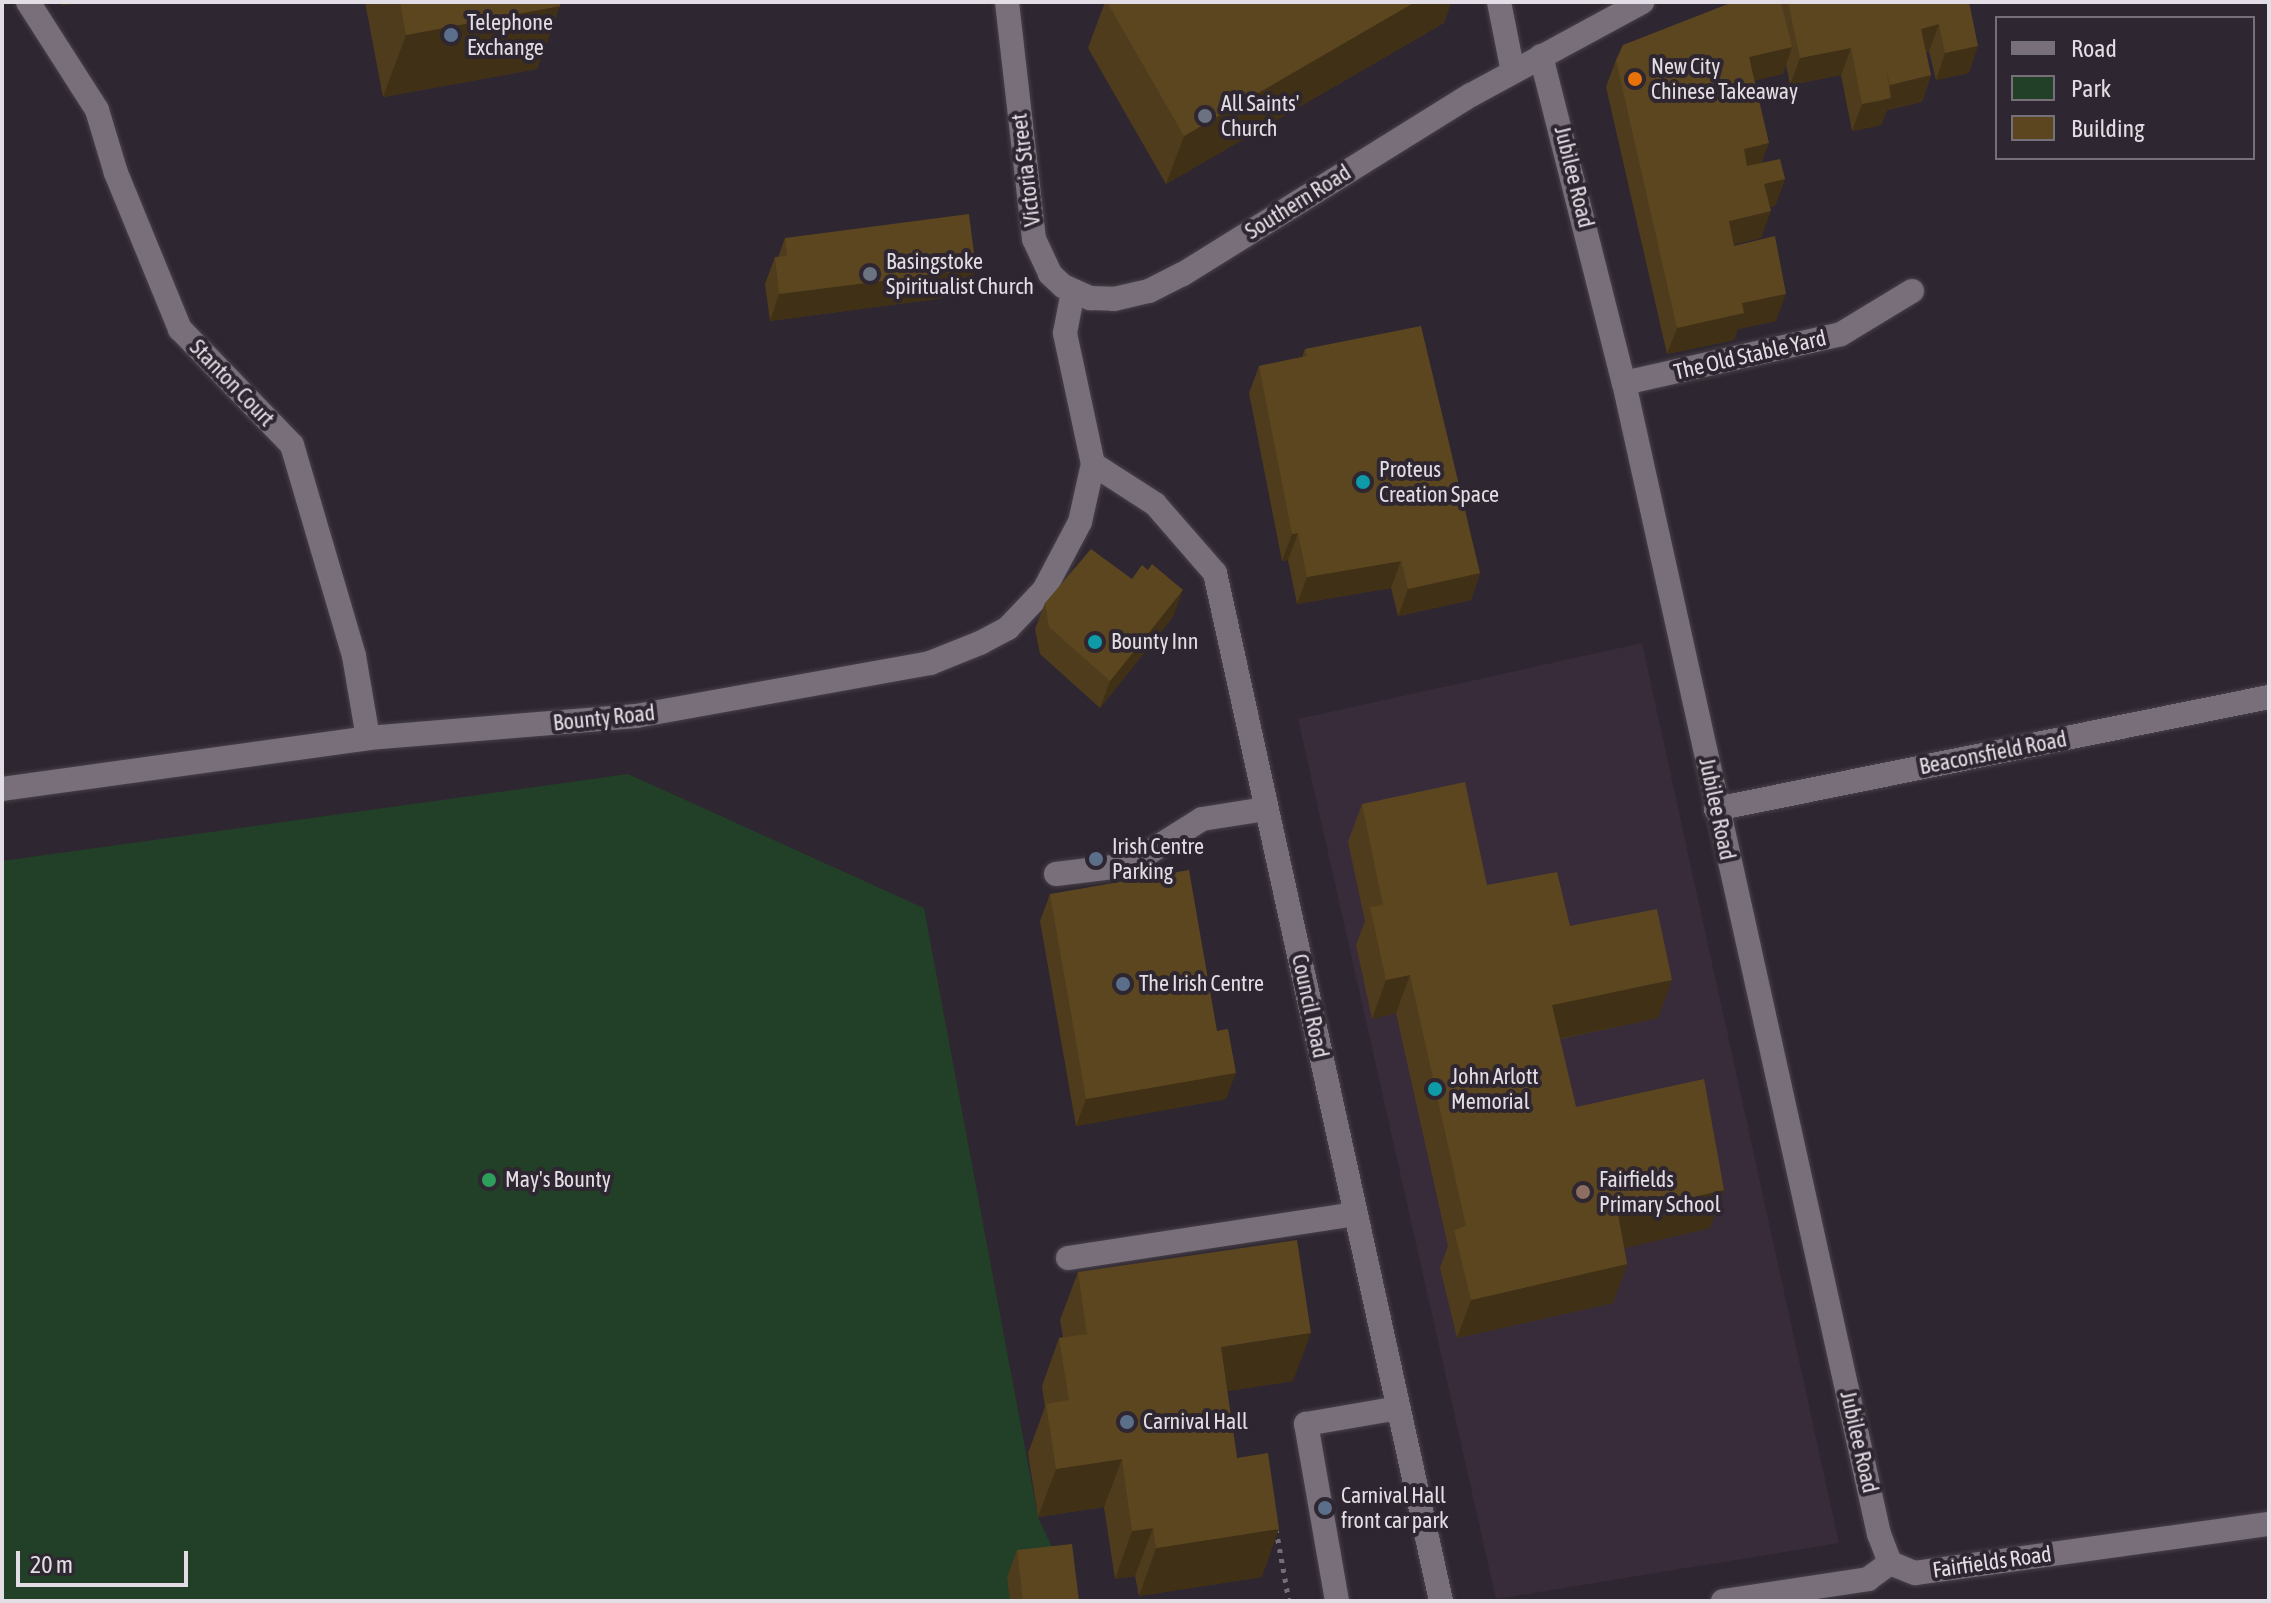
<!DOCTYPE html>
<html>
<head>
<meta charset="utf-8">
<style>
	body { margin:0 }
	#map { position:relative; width:2271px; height:1603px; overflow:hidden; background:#2e2630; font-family:"Asap Condensed",sans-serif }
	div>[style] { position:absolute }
	.built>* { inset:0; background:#382c3b }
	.green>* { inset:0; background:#223f28 }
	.path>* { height:5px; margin-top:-2.5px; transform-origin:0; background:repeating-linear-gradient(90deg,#756e77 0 4px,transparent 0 10px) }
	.roads { filter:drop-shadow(0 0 2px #474149) drop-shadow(0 0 2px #474149) }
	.lane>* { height:24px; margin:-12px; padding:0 12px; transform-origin:12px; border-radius:12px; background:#786f7b }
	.street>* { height:24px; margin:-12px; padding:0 12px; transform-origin:12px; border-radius:12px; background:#786f7b }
	.wall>* { inset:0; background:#4f3c1c }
	.shaded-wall>* { inset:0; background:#403116 }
	.building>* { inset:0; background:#5c4620 }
	.dots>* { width:22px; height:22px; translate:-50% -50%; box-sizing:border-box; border:4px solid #2e2630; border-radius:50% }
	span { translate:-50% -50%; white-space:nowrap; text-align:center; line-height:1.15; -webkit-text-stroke:8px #2e2630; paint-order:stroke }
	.poi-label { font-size:22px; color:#e3dee5 }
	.left { translate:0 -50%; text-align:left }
	.street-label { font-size:22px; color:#e3dee5 }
	.frame { position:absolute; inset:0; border:4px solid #e3dee5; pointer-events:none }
	.legend { position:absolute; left:1995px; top:16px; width:260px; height:144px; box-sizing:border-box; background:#2e2630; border:2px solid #767078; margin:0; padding:10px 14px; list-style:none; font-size:24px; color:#e3dee5 }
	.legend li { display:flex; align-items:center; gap:16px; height:40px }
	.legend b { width:40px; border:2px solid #767078 }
	.scale { position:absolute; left:16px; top:1551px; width:172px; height:36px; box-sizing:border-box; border:4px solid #e3dee5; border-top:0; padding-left:10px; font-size:24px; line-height:28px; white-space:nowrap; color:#e3dee5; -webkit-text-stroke:6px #2e2630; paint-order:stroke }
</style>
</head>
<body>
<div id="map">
	<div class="built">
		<i style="clip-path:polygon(1642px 643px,1839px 1543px,1496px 1599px,1298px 719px)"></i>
	</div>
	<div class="green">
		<i style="clip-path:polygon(628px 774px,924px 908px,1038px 1517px,1063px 1571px,1066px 1601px,2px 1601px,2px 861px)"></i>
	</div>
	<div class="path">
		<i style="left:1276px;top:1529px;width:73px;rotate:79.8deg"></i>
	</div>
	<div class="roads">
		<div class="lane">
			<i style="left:1056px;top:874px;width:74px;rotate:-7deg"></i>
			<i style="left:1129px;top:865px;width:86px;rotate:-32.2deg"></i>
			<i style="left:1202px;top:819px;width:65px;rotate:-8.9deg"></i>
			<i style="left:1068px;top:1258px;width:291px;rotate:-8.7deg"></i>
			<i style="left:1337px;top:1601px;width:180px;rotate:-99.9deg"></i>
			<i style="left:1306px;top:1424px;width:94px;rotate:-9.8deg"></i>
		</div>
		<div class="street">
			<i style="left:28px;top:2px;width:128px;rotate:57.4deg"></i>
			<i style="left:97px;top:110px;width:66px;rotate:73.2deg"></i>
			<i style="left:116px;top:173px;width:169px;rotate:67.7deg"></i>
			<i style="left:180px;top:329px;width:161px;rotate:46deg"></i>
			<i style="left:292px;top:445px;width:220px;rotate:73.6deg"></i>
			<i style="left:354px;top:656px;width:83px;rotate:80.3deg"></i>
			<i style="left:1007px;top:2px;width:239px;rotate:83.5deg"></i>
			<i style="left:1034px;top:239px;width:38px;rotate:65deg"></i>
			<i style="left:1050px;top:274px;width:18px;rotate:43deg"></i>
			<i style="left:1063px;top:286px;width:30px;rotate:24deg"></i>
			<i style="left:1090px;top:298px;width:24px;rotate:2deg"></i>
			<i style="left:1114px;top:299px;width:36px;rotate:-13deg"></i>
			<i style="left:1149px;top:291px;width:38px;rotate:-27deg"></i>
			<i style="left:1183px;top:274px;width:339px;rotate:-31.9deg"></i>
			<i style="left:1471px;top:95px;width:195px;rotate:-28.5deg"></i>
			<i style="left:1499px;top:2px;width:71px;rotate:78.7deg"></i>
			<i style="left:1541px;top:56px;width:337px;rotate:75.8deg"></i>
			<i style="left:1624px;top:383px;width:1179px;rotate:77.51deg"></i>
			<i style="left:1879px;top:1534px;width:31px;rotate:69deg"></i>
			<i style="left:1624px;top:383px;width:222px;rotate:-12.7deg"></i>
			<i style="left:1841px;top:334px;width:83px;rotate:-31.2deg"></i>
			<i style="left:1093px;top:464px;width:74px;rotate:32.8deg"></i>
			<i style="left:1155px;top:504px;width:91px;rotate:49deg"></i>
			<i style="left:1215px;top:573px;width:1053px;rotate:77.6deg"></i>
			<i style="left:2px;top:789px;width:370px;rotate:-7.9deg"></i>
			<i style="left:368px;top:738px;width:269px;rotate:-4.7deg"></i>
			<i style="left:636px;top:716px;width:299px;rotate:-10.2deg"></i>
			<i style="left:930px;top:663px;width:54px;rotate:-21.8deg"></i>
			<i style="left:980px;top:643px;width:32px;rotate:-28deg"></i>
			<i style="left:1008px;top:628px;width:52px;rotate:-46.5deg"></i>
			<i style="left:1044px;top:590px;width:77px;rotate:-62.1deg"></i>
			<i style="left:1080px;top:522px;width:59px;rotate:-77.4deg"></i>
			<i style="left:1093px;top:464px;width:134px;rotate:-102.1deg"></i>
			<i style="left:1065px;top:333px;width:43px;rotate:-79.2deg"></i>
			<i style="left:1716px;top:809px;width:564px;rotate:-11.45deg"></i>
			<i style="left:1723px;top:1601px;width:147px;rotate:-8.6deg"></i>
			<i style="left:1868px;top:1579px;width:27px;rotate:-36deg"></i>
			<i style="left:1890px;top:1563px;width:27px;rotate:22deg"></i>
			<i style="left:1915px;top:1573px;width:357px;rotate:-7.9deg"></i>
		</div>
	</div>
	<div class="wall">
		<i style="clip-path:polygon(365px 2px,560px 2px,560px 6px,537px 69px,383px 97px)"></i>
		<i style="clip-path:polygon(1105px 2px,1451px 2px,1444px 23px,1166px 184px,1088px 48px)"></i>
		<i style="clip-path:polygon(1733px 2px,1969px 2px,1969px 73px,1936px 80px,1929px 51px,1926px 52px,1931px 75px,1922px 102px,1887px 110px,1881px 125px,1852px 131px,1841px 75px,1790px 85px,1786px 64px,1783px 74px,1754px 80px,1762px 163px,1785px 179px,1775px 206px,1770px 207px,1761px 238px,1734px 244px,1776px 321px,1738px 329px,1734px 340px,1667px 354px,1606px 87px,1616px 60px)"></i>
		<i style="clip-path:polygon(785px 238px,966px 295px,770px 321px,765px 284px,775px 257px,778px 257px)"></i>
		<i style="clip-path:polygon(1305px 349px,1480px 573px,1471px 600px,1398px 616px,1391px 588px,1297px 604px,1288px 560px,1282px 561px,1249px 393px,1259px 366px,1302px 357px)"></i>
		<i style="clip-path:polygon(1045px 603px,1173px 617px,1100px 708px,1040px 654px,1035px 629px)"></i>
		<i style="clip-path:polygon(1362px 804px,1487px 885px,1570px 926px,1658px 1018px,1560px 1039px,1576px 1107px,1724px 1190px,1710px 1228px,1624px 1248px,1627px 1264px,1613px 1303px,1457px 1338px,1440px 1268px,1448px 1246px,1396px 1013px,1372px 1019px,1356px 945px,1365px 921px,1348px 842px)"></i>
		<i style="clip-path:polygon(1050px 894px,1226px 1099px,1076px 1126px,1040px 921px)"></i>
		<i style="clip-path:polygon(1078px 1272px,1293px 1381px,1227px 1391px,1237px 1458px,1262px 1577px,1139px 1596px,1135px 1576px,1115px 1579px,1104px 1507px,1038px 1517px,1028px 1453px,1045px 1407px,1042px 1386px,1059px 1338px,1063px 1337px,1060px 1320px)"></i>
		<i style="clip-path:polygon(1017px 1550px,1079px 1601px,1010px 1601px,1007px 1577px)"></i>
	</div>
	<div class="shaded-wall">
		<i style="clip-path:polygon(63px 2px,86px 2px,61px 6px)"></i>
		<i style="clip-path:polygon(1415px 2px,1451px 2px,1444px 23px,1166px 184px,1184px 136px)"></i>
		<i style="clip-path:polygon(560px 6px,537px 69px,383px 97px,406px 35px)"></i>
		<i style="clip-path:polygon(1939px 24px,1929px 51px,1911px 56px,1921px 29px)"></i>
		<i style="clip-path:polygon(1978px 46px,1969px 73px,1936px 80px,1945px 53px)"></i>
		<i style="clip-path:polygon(1792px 47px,1783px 74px,1739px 84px,1749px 57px)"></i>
		<i style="clip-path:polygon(1851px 48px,1841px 75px,1790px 85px,1800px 58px)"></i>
		<i style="clip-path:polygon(1931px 75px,1922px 102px,1887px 110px,1881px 125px,1852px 131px,1862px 104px,1885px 100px,1890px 85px)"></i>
		<i style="clip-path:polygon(1769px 143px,1759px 170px,1734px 175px,1744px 149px)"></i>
		<i style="clip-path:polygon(1785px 179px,1775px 206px,1755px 211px,1764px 184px)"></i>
		<i style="clip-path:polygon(1771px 211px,1761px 238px,1719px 248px,1729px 221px)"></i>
		<i style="clip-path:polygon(976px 269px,966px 295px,770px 321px,779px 294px)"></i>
		<i style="clip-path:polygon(1786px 294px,1776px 321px,1738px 329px,1734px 340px,1667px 354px,1677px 328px,1742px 303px)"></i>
		<i style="clip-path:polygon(1298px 533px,1288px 560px,1282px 561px,1292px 534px)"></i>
		<i style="clip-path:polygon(1401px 561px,1391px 588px,1297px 604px,1307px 577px)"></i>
		<i style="clip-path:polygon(1480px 573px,1471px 600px,1398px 616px,1408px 589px)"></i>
		<i style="clip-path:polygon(1183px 590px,1173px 617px,1100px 708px,1110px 681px)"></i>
		<i style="clip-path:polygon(1410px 975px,1396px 1013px,1372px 1019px,1386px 980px)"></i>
		<i style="clip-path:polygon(1672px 980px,1658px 1018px,1538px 1043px,1552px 1005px)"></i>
		<i style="clip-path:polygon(1236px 1073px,1226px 1099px,1076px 1126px,1086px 1099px)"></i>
		<i style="clip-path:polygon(1724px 1190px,1710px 1228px,1604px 1253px,1618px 1214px)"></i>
		<i style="clip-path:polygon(1627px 1264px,1613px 1303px,1457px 1338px,1471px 1300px)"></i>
		<i style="clip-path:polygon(1311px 1333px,1293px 1381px,1203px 1395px,1221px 1347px)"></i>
		<i style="clip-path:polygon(1122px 1459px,1104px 1507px,1038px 1517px,1056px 1469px)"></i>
		<i style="clip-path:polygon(1153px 1528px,1135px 1576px,1115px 1579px,1132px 1531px)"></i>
		<i style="clip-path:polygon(1279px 1529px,1262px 1577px,1139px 1596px,1156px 1548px)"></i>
	</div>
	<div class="building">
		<i style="clip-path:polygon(400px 2px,560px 2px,560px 6px,406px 35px)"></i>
		<i style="clip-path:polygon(1107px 2px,1415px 2px,1184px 136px)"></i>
		<i style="clip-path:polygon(1733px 2px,1781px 2px,1792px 47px,1749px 57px,1769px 143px,1744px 149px,1747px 166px,1780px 159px,1785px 179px,1764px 184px,1771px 211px,1729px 221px,1734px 246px,1775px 236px,1786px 294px,1742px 303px,1744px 313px,1677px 328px,1616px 60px,1623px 45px)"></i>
		<i style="clip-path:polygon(1788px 2px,1969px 2px,1978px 46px,1945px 53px,1939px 24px,1921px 29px,1931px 75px,1890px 85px,1886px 67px,1891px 98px,1862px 104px,1851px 48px,1800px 58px)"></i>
		<i style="clip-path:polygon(969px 214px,976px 269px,779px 294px,775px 257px,787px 256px,785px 238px)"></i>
		<i style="clip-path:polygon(1421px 326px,1480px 573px,1408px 589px,1401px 561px,1307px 577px,1298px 533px,1292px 534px,1259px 366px,1307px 356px,1305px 349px)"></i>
		<i style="clip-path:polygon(1091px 549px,1132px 579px,1142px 565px,1148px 570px,1152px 564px,1183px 590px,1110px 681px,1049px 627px,1045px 603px)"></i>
		<i style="clip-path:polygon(1465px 782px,1487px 885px,1557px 872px,1570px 926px,1657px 909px,1672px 980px,1552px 1005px,1576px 1107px,1704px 1079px,1724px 1190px,1618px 1214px,1627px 1264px,1471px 1300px,1454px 1230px,1466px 1226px,1410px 975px,1386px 980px,1370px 907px,1383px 905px,1362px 804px)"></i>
		<i style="clip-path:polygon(1189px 870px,1217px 1031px,1228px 1029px,1236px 1073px,1086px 1099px,1050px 894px)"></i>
		<i style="clip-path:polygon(1297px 1240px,1311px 1333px,1221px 1347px,1237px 1458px,1268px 1453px,1279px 1529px,1156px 1548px,1153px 1528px,1132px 1531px,1122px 1459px,1056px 1469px,1046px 1404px,1069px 1400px,1059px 1338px,1087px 1334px,1078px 1272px)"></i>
		<i style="clip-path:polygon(1072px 1544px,1079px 1601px,1023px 1601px,1017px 1550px)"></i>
	</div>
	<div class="dots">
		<i style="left:451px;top:35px;background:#5c6f8a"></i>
		<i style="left:1635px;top:79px;background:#e8710a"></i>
		<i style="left:1205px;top:116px;background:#6b7280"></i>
		<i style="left:870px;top:274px;background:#6b7280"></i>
		<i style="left:1363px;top:482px;background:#0f9aa8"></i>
		<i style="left:1095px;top:642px;background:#0f9aa8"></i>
		<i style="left:1096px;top:859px;background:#5c6f8a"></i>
		<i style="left:1123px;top:984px;background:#5c6f8a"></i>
		<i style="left:1435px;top:1089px;background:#0f9aa8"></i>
		<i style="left:489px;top:1180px;background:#2e9e5b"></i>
		<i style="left:1583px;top:1192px;background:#8d6e63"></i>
		<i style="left:1127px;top:1422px;background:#5c6f8a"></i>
		<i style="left:1325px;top:1508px;background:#5c6f8a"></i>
	</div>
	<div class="poi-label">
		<span class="left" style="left:467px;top:35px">Telephone<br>Exchange</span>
		<span class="left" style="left:1651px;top:79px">New City<br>Chinese Takeaway</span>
		<span class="left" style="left:1221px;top:116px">All Saints'<br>Church</span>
		<span class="left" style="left:886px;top:274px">Basingstoke<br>Spiritualist Church</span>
		<span class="left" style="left:1379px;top:482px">Proteus<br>Creation Space</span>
		<span class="left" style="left:1111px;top:642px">Bounty Inn</span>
		<span class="left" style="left:1112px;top:859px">Irish Centre<br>Parking</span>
		<span class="left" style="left:1139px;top:984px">The Irish Centre</span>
		<span class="left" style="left:1451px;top:1089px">John Arlott<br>Memorial</span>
		<span class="left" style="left:1599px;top:1192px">Fairfields<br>Primary School</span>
		<span class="left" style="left:505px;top:1180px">May's Bounty</span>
		<span class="left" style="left:1143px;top:1422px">Carnival Hall</span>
		<span class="left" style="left:1341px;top:1508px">Carnival Hall<br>front car park</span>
	</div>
	<div class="street-label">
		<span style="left:1026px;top:170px;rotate:-97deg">Victoria Street</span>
		<span style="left:1574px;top:177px;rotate:76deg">Jubilee Road</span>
		<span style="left:1298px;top:202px;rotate:-32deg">Southern Road</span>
		<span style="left:1750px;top:355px;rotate:-13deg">The Old Stable Yard</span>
		<span style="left:232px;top:383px;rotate:46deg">Stanton Court</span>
		<span style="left:604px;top:718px;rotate:-6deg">Bounty Road</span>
		<span style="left:1993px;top:753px;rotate:-11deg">Beaconsfield Road</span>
		<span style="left:1717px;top:809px;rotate:78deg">Jubilee Road</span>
		<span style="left:1310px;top:1006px;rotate:78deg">Council Road</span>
		<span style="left:1859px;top:1442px;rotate:77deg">Jubilee Road</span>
		<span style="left:1992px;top:1562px;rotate:-8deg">Fairfields Road</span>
	</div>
	<div class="frame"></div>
	<ul class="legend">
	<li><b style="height:10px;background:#786f7b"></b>Road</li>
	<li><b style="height:22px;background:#223f28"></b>Park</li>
	<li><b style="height:22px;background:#5c4620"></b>Building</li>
	</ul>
	<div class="scale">20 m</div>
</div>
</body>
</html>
